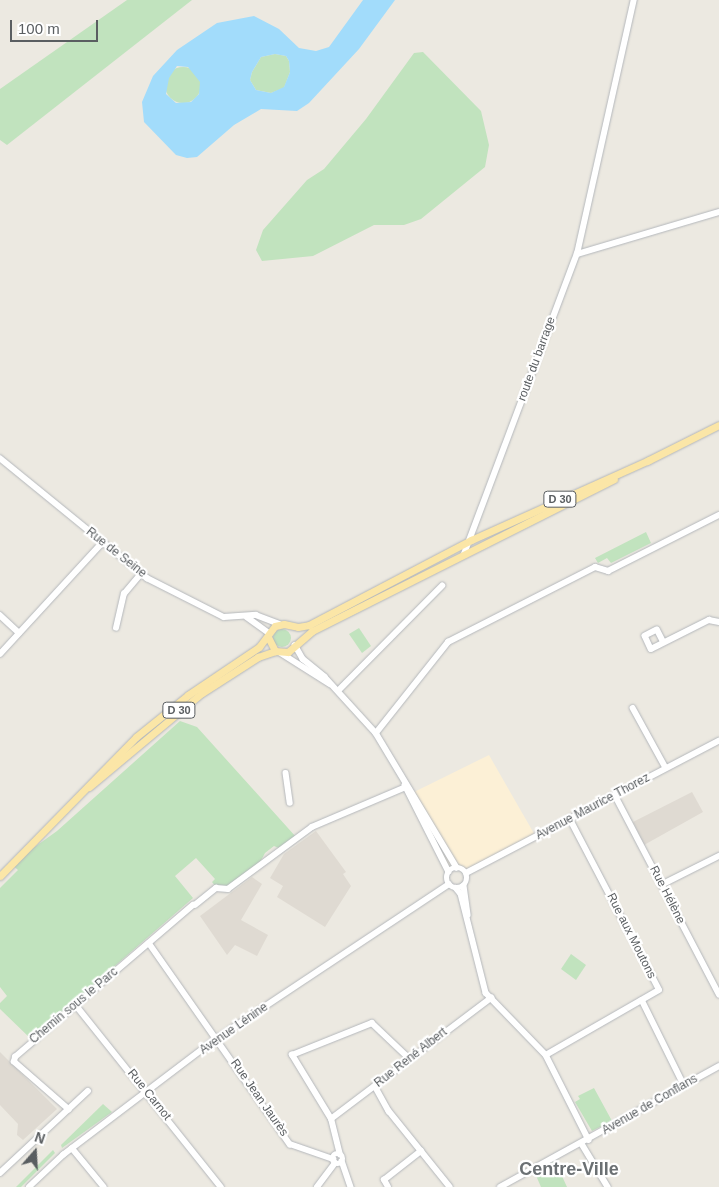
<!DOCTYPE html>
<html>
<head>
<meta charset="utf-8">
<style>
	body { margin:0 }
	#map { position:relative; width:719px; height:1187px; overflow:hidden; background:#ece9e1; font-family:Helvetica,sans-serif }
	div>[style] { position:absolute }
	.commercial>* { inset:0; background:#fcf0d6 }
	.education>* { inset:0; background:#dfdad2 }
	.green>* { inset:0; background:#c1e3be }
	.round { border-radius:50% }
	.water>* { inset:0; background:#a2dcfb }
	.roads { filter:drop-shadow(0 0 1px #b4b7bb) drop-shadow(0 0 1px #b4b7bb) }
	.minor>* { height:5.5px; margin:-2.75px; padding:0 2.75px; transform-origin:2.75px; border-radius:2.75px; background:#fff }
	.minor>.ring { margin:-2.75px; padding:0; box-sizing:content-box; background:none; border:5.5px solid #fff; border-radius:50% }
	.major>* { height:7px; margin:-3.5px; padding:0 3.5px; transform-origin:3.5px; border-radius:3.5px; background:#fbe6a7 }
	span { translate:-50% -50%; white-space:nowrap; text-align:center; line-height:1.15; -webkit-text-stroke:4.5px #fff; paint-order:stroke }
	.shield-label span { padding:1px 4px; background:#fff; border:1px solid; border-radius:4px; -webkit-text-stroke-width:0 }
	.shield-label { font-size:11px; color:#5a5e61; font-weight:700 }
	.street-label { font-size:12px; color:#5a5e61 }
	.district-label { font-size:18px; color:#6b7073; font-weight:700 }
	.north { position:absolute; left:10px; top:1127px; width:50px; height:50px; -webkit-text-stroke:4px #fff; paint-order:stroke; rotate:19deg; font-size:14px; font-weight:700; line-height:20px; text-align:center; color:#5a5e61 }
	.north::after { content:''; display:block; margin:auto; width:18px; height:22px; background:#5a5e61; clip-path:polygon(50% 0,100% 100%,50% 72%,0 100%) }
	.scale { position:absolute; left:10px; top:20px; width:88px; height:22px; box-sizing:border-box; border:2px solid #5a5e61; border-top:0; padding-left:6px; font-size:15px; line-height:18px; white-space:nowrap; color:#5a5e61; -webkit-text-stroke:4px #fff; paint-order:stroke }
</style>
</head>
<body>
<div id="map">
	<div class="commercial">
		<i style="clip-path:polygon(489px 755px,536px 837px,466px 873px,447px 867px,408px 795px)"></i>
	</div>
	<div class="education">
		<i style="clip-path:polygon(692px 792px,703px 812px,644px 845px,633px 822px)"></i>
		<i style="clip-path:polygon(316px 831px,346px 872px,343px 874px,351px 886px,325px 927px,277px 897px,283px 886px,270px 878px,284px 854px)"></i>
		<i style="clip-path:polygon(252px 877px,262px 884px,241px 920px,268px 935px,257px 956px,235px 945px,227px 955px,200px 916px)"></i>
		<i style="clip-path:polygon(0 1052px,57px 1109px,23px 1140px,17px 1135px,18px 1124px,0 1105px)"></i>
	</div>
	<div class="green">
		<i style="clip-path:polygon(127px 0,192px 0,7px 145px,0 140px,0 89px)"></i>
		<i style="clip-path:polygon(423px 52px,481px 111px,489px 145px,485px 167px,421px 219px,404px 225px,374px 225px,313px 256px,262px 261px,256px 250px,263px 230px,307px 180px,324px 169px,366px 119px,414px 53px)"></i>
		<i style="clip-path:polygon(275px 54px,286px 56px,289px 61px,290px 72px,284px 88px,271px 93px,256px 90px,250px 80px,252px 72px,261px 57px)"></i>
		<i class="round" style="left:165px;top:67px;width:36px;height:36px"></i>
		<i style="clip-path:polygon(646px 532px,651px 543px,611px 563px,607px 558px,598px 563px,595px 558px)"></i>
		<i style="clip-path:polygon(359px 628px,371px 646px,362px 653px,349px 634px)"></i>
		<i class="round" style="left:273px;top:629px;width:18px;height:18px"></i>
		<i style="clip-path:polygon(180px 721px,197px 727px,296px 837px,281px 849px,274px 846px,265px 853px,258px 866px,228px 887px,216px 887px,212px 882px,215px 879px,196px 858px,175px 876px,193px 898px,31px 1039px,0 1009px,0 1003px,7px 996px,0 987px,0 888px,18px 870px,11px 864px,57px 831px)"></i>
		<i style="clip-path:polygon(571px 954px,586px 965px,576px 980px,561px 969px)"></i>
		<i style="clip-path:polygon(594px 1088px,612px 1121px,592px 1131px,575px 1102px,580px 1099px,578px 1096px)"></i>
		<i style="clip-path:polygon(103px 1104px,112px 1112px,62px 1148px,61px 1145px)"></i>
		<i style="clip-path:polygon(53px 1150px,55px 1153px,21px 1187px,16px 1187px)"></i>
		<i style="clip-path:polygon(555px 1161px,567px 1187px,541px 1187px,534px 1171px)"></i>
	</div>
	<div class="water">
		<i style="clip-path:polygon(evenodd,363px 0,395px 0,359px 49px,309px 103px,297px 111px,261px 109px,234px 125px,197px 157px,187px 158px,176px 155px,144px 122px,142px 102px,153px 76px,177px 50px,217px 23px,254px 16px,279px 29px,299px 48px,316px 51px,329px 47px,363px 0,275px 54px,286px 56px,289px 61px,290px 72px,284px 87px,271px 93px,256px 90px,250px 80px,252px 72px,261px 57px,275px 54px,363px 0,177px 66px,188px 67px,200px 82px,199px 94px,191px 102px,176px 103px,166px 94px,169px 78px,177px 66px)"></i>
	</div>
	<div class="roads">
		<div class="minor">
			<i style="left:577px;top:254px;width:148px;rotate:-16.5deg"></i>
			<i style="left:0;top:458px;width:190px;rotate:39.2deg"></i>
			<i style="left:147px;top:578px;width:86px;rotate:26.9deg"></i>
			<i style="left:224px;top:617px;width:32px;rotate:-4deg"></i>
			<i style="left:256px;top:615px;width:25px;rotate:21deg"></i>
			<i style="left:464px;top:554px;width:321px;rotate:-69.4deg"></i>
			<i style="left:577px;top:254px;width:260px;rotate:-77.4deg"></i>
			<i style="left:0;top:615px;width:26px;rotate:43deg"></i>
			<i style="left:247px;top:617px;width:27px;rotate:36deg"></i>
			<i style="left:116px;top:628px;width:35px;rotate:-77deg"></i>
			<i style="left:124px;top:594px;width:26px;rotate:-50deg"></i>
			<i style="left:663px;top:642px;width:13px;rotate:-117deg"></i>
			<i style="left:657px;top:630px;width:13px;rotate:153deg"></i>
			<i style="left:645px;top:636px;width:14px;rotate:65deg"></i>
			<i style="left:651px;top:649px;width:65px;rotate:-26.6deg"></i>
			<i style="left:709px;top:620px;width:10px;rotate:11deg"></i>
			<i style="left:295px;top:645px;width:16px;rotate:60deg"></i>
			<i style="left:303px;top:659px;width:28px;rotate:39deg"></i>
			<i style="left:325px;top:677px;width:76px;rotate:47.7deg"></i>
			<i style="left:376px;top:733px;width:157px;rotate:59deg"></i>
			<i style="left:281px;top:653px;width:58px;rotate:32.3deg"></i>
			<i style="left:0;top:654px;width:151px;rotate:-47.4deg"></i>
			<i style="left:338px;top:691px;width:148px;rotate:-45.3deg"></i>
			<i style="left:633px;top:708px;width:68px;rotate:61.2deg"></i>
			<i style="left:376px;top:733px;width:116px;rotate:-51.6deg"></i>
			<i style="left:448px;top:642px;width:165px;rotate:-27deg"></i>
			<i style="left:595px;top:567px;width:14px;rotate:17deg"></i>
			<i style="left:608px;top:571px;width:124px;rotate:-26.8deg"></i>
			<i style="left:286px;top:773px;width:30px;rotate:82deg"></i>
			<i style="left:405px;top:785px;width:97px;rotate:63.2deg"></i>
			<i style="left:615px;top:795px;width:225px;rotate:62.4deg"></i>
			<i class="ring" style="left:447px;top:868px;width:14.5px;height:14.5px"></i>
			<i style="left:466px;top:873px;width:285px;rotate:-27.6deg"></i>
			<i style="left:661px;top:885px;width:65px;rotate:-26.6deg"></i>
			<i style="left:464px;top:886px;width:29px;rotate:82deg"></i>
			<i style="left:456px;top:888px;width:8px;rotate:50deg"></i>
			<i style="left:461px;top:894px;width:102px;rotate:75.8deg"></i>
			<i style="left:486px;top:993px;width:86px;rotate:45.9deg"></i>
			<i style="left:546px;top:1055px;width:95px;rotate:63.2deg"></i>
			<i style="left:195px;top:905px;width:27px;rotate:-39deg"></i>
			<i style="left:216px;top:888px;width:12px;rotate:5deg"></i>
			<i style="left:228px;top:889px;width:104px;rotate:-36.4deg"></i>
			<i style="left:312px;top:827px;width:102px;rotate:-23.1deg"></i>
			<i style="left:149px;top:943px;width:246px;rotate:55deg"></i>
			<i style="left:290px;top:1144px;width:46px;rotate:19.2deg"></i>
			<i style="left:642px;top:1000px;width:95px;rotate:63.7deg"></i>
			<i style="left:75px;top:1004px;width:234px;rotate:51.4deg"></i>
			<i style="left:546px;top:1055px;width:130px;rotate:-29.9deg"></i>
			<i style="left:659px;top:990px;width:192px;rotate:-117.6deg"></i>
			<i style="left:375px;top:1086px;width:29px;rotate:61deg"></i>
			<i style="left:389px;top:1111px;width:97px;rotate:51.2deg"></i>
			<i style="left:69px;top:1110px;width:73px;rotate:-138.9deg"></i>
			<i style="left:14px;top:1062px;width:5px;rotate:-79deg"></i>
			<i style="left:15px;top:1057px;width:234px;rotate:-40.5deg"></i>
			<i style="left:331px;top:1119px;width:201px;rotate:-37.1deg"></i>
			<i style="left:582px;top:1144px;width:50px;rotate:58.8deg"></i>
			<i style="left:72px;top:1148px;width:50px;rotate:50.6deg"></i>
			<i class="ring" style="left:333px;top:1154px;width:4.5px;height:4.5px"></i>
			<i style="left:340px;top:1155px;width:37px;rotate:-104deg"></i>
			<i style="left:331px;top:1119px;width:75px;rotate:-121.4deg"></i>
			<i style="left:292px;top:1055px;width:86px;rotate:-21.8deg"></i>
			<i style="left:372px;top:1023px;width:51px;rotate:43.4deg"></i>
			<i style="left:342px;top:1161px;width:28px;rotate:71deg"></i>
			<i style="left:0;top:1173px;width:120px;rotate:-43deg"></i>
			<i style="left:29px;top:1187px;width:47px;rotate:-43.3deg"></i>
			<i style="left:63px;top:1155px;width:188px;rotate:-37.2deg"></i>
			<i style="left:213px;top:1041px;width:283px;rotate:-33.6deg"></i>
			<i style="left:317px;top:1187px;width:30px;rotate:-53deg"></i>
			<i style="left:388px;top:1187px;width:8px;rotate:-120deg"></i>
			<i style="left:384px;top:1180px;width:47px;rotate:-38.1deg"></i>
			<i style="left:500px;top:1187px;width:250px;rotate:-28.9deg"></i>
		</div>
		<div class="major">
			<i style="left:647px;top:461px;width:80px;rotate:-26.6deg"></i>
			<i style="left:268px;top:637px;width:16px;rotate:63deg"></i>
			<i style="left:275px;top:651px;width:13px;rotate:4deg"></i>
			<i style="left:288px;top:652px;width:32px;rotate:-41deg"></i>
			<i style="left:312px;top:631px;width:338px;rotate:-26.7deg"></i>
			<i style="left:89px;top:787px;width:147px;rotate:-39.8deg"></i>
			<i style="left:202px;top:693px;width:67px;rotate:-32.7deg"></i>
			<i style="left:258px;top:657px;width:18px;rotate:-19deg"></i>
			<i style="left:0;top:876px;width:194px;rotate:-45.6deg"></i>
			<i style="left:136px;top:737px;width:67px;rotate:-38.9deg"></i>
			<i style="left:188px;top:695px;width:86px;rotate:-34.1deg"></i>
			<i style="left:259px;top:647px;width:26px;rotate:-53deg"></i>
			<i style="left:275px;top:626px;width:9px;rotate:-13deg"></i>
			<i style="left:284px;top:624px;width:14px;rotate:12deg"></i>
			<i style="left:298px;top:627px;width:11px;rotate:-10deg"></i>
			<i style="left:309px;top:625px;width:183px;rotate:-27.7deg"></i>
			<i style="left:471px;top:540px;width:195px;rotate:-24.2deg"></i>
		</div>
	</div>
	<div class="shield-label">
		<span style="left:560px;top:499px">D 30</span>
		<span style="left:179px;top:710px">D 30</span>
	</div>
	<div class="street-label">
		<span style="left:537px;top:359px;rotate:-70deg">route du barrage</span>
		<span style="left:116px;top:553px;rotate:38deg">Rue de Seine</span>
		<span style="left:593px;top:807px;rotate:-28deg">Avenue Maurice Thorez</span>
		<span style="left:667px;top:895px;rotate:63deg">Rue Hélène</span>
		<span style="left:631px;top:936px;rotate:63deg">Rue aux Moutons</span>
		<span style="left:74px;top:1006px;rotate:-40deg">Chemin sous le Parc</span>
		<span style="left:234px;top:1029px;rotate:-35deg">Avenue Lénine</span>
		<span style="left:411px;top:1058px;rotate:-38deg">Rue René Albert</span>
		<span style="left:149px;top:1095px;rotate:51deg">Rue Carnot</span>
		<span style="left:259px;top:1098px;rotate:55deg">Rue Jean Jaurès</span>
		<span style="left:650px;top:1105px;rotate:-30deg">Avenue de Conflans</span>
	</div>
	<div class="district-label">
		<span style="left:569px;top:1169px">Centre-Ville</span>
	</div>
	<div class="north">N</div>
	<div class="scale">100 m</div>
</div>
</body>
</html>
